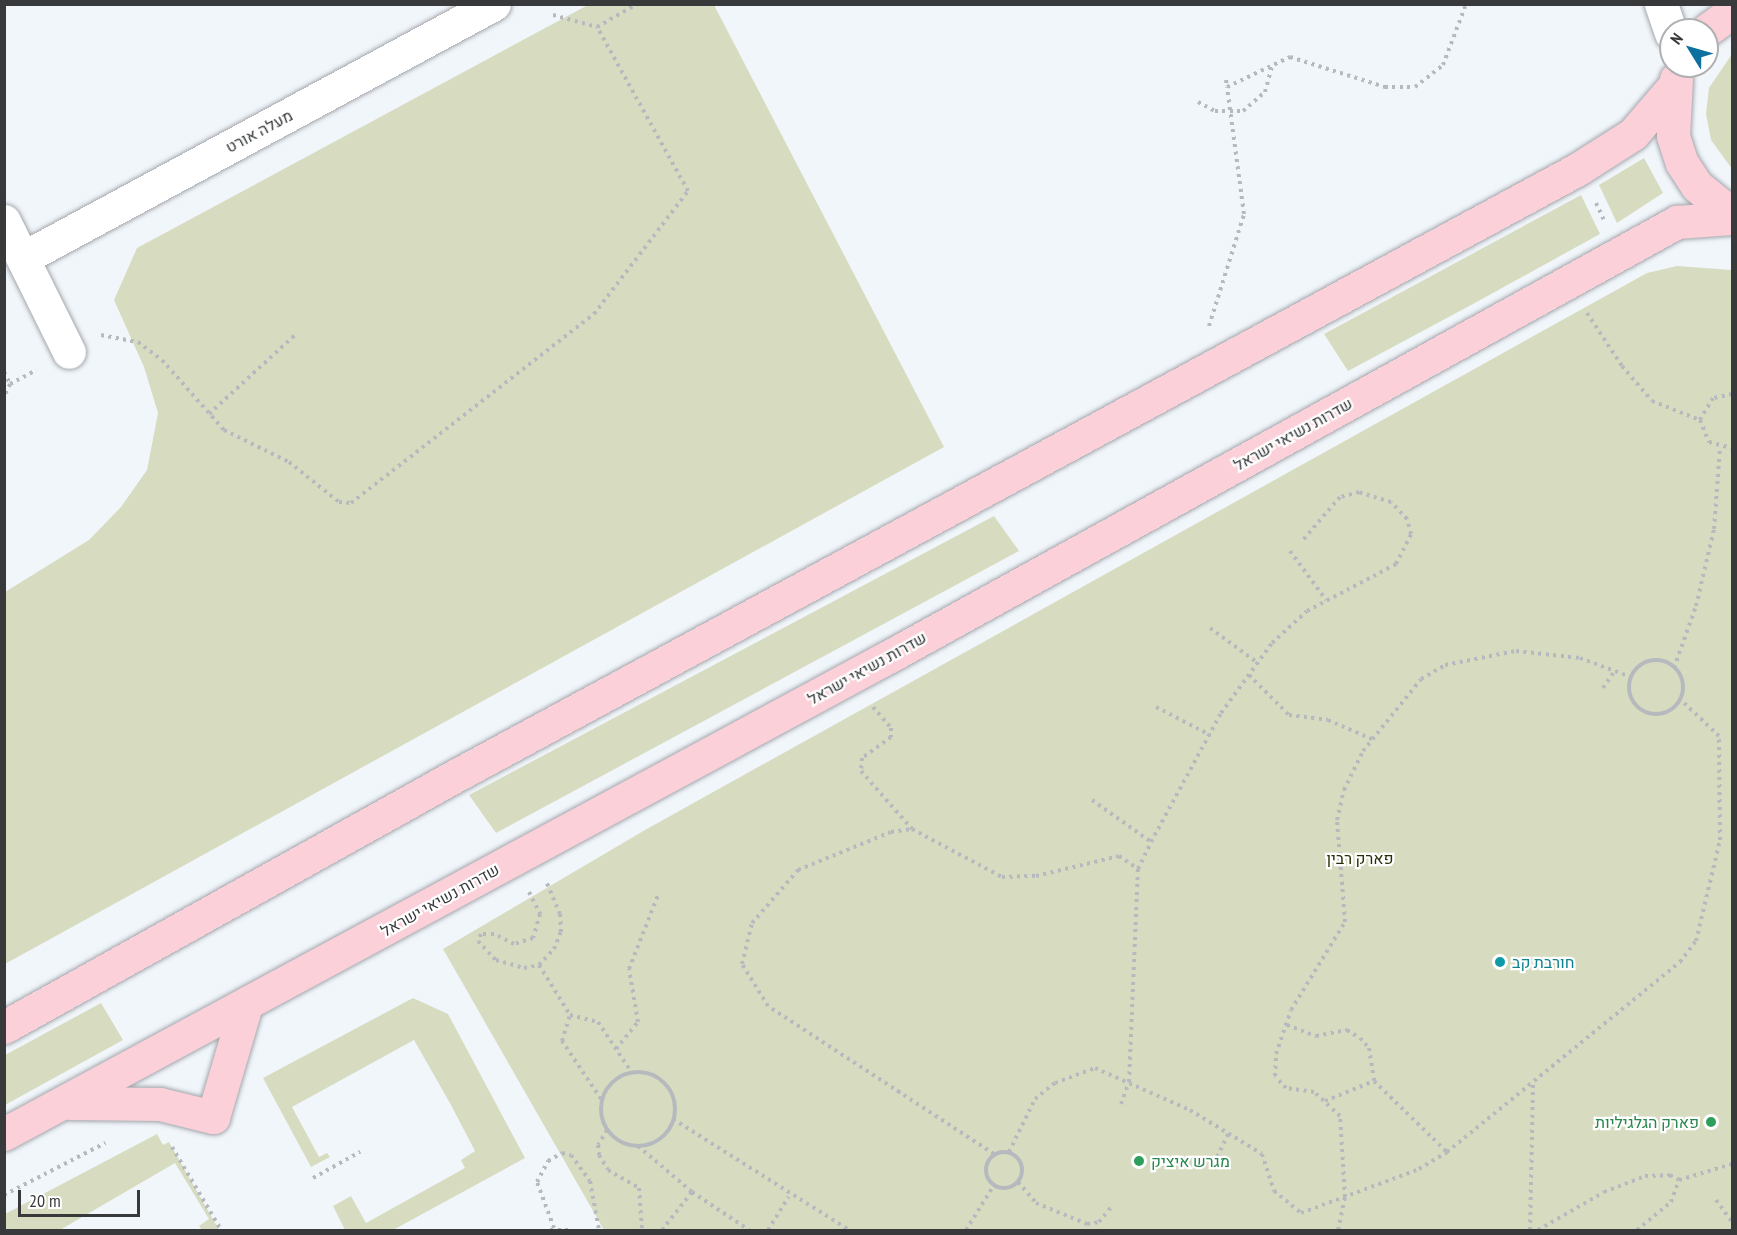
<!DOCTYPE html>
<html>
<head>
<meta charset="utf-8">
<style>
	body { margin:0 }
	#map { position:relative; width:1737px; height:1235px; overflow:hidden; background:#f1f6fb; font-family:"PT Sans Narrow",Heebo,sans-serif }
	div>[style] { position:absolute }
	.green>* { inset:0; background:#d7dcc1 }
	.path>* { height:4px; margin-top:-2px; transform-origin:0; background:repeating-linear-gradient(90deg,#b6babe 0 3px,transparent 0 7.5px) }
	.path>.ring { margin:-2px; padding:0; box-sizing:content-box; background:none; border:4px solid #b6babe; border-radius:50% }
	.roads { filter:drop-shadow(0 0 2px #a3a7ac) drop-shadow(0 0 2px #a3a7ac) }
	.minor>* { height:33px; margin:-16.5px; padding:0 16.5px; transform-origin:16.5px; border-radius:16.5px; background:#fff }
	.major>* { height:33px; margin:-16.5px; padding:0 16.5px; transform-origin:16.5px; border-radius:16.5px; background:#fbd0d8 }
	.dots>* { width:16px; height:16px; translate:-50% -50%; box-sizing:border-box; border:3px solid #fff; border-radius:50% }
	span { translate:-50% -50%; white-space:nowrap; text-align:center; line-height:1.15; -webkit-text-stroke:4.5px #fff; paint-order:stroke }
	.street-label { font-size:16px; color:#37393b }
	.park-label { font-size:16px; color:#2a2e06 }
	.culture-label { font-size:16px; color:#0d838f }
	.left { translate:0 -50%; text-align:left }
	.leisure-label { font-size:16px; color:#27864d }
	.right { translate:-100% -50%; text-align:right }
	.frame { position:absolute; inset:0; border:6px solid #37393b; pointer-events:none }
	.north { position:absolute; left:1659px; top:18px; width:60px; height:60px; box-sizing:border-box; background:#fff; border:2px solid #afb0b1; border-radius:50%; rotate:307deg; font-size:16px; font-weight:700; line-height:24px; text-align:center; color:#37393b }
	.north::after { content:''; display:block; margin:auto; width:21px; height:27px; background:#0e709e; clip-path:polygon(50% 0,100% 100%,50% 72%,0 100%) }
	.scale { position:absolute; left:18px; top:1190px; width:122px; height:27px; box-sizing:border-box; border:3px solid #37393b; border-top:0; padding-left:8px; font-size:18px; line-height:21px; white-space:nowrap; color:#37393b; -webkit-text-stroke:4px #fff; paint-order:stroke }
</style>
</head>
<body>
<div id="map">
	<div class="green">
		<i style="clip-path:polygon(588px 5px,714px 5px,944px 447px,5px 964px,5px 592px,89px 540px,121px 507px,147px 470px,158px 413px,144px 367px,114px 300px,137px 248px)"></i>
		<i style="clip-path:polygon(1732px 54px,1732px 169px,1711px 140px,1706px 114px,1709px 88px)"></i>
		<i style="clip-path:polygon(1644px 158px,1663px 193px,1617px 223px,1599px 185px)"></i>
		<i style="clip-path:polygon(1581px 195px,1600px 234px,1473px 304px,1348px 371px,1324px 334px)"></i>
		<i style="clip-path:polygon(1677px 266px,1732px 270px,1732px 1230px,604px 1230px,443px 949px,645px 830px,1647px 273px)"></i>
		<i style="clip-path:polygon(994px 516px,1019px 551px,496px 833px,469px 795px)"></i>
		<i style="clip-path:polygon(413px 998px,448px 1014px,525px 1158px,393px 1230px,345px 1230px,333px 1206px,351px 1196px,366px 1223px,465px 1168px,461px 1160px,475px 1151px,451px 1105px,414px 1040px,292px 1107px,319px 1157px,327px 1153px,330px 1157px,311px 1167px,263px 1078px)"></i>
		<i style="clip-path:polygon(101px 1003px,123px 1040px,5px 1105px,5px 1055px)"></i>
		<i style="clip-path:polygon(157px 1134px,163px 1145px,169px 1142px,219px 1230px,202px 1230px,199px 1226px,209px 1219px,175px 1163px,60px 1230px,5px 1230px,5px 1214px)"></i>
	</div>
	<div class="path">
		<i style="left:553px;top:15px;width:46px;rotate:15.3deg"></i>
		<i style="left:597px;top:27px;width:46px;rotate:-29.9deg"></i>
		<i style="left:1226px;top:80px;width:7px;rotate:82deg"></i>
		<i style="left:1198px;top:102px;width:19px;rotate:28deg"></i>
		<i style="left:1215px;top:111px;width:28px"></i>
		<i style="left:1243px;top:111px;width:29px;rotate:-41deg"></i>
		<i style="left:1265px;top:92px;width:28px;rotate:-75deg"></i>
		<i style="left:1596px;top:203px;width:19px;rotate:65deg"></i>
		<i style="left:1587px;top:313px;width:64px;rotate:56.6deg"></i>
		<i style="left:1622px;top:366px;width:46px;rotate:49.4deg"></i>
		<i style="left:1652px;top:401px;width:52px;rotate:21.6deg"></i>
		<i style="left:1209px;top:326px;width:117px;rotate:-72.6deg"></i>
		<i style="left:1244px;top:214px;width:128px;rotate:-97.6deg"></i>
		<i style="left:1227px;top:87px;width:70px;rotate:-25.5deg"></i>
		<i style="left:1290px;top:57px;width:100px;rotate:17.5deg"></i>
		<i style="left:1385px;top:87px;width:30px"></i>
		<i style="left:1415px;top:87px;width:36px;rotate:-38deg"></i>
		<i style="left:1443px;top:65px;width:65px;rotate:-69.3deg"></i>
		<i style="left:101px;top:335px;width:38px;rotate:11deg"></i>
		<i style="left:138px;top:342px;width:30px;rotate:37deg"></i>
		<i style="left:162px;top:360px;width:94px;rotate:48.5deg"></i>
		<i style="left:224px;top:430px;width:72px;rotate:26.2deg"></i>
		<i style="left:289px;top:462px;width:64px;rotate:38.7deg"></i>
		<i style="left:339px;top:502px;width:12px;rotate:5deg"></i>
		<i style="left:351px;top:503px;width:308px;rotate:-37.9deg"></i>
		<i style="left:594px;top:314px;width:155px;rotate:-52.6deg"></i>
		<i style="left:688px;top:191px;width:188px;rotate:-119deg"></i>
		<i style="left:4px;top:372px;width:13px;rotate:63deg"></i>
		<i style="left:10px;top:384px;width:14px;rotate:115deg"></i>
		<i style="left:10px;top:384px;width:30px;rotate:-28deg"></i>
		<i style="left:1732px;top:394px;width:19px;rotate:168deg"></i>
		<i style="left:1713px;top:398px;width:26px;rotate:121deg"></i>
		<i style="left:1700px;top:420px;width:24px;rotate:68deg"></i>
		<i style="left:1709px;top:442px;width:24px;rotate:15deg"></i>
		<i style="left:209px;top:414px;width:120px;rotate:-42.6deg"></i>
		<i style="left:1290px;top:551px;width:61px;rotate:53.7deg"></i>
		<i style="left:1210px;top:628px;width:59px;rotate:36.1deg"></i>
		<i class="ring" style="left:1629px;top:660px;width:50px;height:50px"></i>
		<i style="left:1674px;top:668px;width:66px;rotate:-70.5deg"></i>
		<i style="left:1696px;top:606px;width:79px;rotate:-76.8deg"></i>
		<i style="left:1714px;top:529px;width:81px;rotate:-85.8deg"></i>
		<i style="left:1249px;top:675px;width:57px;rotate:45deg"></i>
		<i style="left:1289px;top:715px;width:39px;rotate:7deg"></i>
		<i style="left:1328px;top:720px;width:48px;rotate:23.4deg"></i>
		<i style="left:1603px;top:688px;width:22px;rotate:-56deg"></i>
		<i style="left:873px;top:707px;width:28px;rotate:49deg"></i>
		<i style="left:891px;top:728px;width:9px;rotate:90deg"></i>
		<i style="left:891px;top:737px;width:36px;rotate:144deg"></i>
		<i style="left:862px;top:758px;width:13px;rotate:94deg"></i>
		<i style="left:861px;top:771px;width:77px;rotate:48.7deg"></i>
		<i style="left:1156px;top:707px;width:61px;rotate:27.4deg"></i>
		<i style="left:1092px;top:800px;width:72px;rotate:35.4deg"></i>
		<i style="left:1340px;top:863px;width:25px;rotate:-7deg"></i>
		<i style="left:529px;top:892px;width:25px;rotate:63deg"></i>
		<i style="left:540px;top:914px;width:25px;rotate:106deg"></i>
		<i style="left:533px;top:938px;width:20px;rotate:162deg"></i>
		<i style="left:514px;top:944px;width:22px;rotate:-153deg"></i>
		<i style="left:494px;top:934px;width:13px;rotate:180deg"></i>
		<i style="left:481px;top:934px;width:8px;rotate:113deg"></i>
		<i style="left:478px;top:941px;width:26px;rotate:47deg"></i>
		<i style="left:496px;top:960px;width:29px;rotate:16deg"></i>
		<i style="left:524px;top:968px;width:15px;rotate:-11deg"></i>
		<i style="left:539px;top:965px;width:22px;rotate:-47deg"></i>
		<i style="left:554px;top:949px;width:18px;rotate:-68deg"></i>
		<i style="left:561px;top:932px;width:18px;rotate:-93deg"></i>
		<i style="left:560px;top:914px;width:34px;rotate:-113deg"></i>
		<i style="left:539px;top:965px;width:59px;rotate:58.2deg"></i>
		<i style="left:1287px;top:1025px;width:31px;rotate:21deg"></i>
		<i style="left:1316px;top:1036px;width:32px;rotate:-11deg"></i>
		<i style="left:1347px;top:1030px;width:15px;rotate:32deg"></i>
		<i style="left:1360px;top:1038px;width:13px;rotate:48deg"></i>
		<i style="left:1369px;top:1048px;width:33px;rotate:81deg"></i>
		<i style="left:1374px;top:1081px;width:102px;rotate:44.2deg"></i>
		<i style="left:616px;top:1049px;width:35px;rotate:-51deg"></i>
		<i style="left:638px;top:1022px;width:54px;rotate:-99.6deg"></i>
		<i style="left:629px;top:969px;width:79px;rotate:-68.6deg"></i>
		<i class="ring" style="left:601px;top:1072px;width:70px;height:70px"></i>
		<i style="left:898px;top:1093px;width:7px;rotate:-63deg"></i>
		<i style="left:601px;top:1099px;width:70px;rotate:-123.9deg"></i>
		<i style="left:562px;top:1041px;width:27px;rotate:-73deg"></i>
		<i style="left:570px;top:1015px;width:29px;rotate:14deg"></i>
		<i style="left:598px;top:1022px;width:61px;rotate:56.3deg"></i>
		<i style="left:1325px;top:1101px;width:53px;rotate:-22.2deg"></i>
		<i style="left:1121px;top:1104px;width:23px;rotate:-70deg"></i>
		<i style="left:1129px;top:1082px;width:213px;rotate:-87.6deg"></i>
		<i style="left:1138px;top:869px;width:30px;rotate:-64deg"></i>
		<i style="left:1151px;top:842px;width:147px;rotate:-61.5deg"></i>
		<i style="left:1221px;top:713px;width:87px;rotate:-53.9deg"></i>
		<i style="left:1272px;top:643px;width:47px;rotate:-42.4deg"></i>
		<i style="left:1307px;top:611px;width:101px;rotate:-27.8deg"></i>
		<i style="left:1396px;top:564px;width:34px;rotate:-63deg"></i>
		<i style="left:1411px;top:534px;width:16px;rotate:-105deg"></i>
		<i style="left:1407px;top:519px;width:23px;rotate:-133deg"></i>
		<i style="left:1391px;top:502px;width:34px;rotate:-163deg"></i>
		<i style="left:1359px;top:492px;width:20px;rotate:165deg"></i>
		<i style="left:1340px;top:497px;width:58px;rotate:130.8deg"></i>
		<i style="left:673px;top:1119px;width:208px;rotate:32.2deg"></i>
		<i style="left:607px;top:1130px;width:17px;rotate:121deg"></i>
		<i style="left:598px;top:1145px;width:10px;rotate:84deg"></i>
		<i style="left:599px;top:1155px;width:17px;rotate:59deg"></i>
		<i style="left:608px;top:1170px;width:36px;rotate:30deg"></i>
		<i style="left:639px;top:1188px;width:42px;rotate:85.9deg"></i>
		<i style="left:638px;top:1146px;width:71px;rotate:40.4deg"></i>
		<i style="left:692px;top:1192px;width:69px;rotate:33.7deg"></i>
		<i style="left:172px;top:1147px;width:96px;rotate:59.4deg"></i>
		<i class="ring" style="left:986px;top:1152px;width:32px;height:32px"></i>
		<i style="left:1009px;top:1152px;width:59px;rotate:-63.9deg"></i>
		<i style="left:1035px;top:1099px;width:26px;rotate:-39deg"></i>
		<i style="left:1055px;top:1083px;width:43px;rotate:-20.6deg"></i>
		<i style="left:1095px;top:1068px;width:104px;rotate:23.9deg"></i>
		<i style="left:1190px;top:1110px;width:84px;rotate:31.4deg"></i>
		<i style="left:1262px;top:1154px;width:39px;rotate:72deg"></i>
		<i style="left:1274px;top:1191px;width:35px;rotate:39deg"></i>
		<i style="left:1301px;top:1213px;width:126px;rotate:-20.4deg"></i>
		<i style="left:1419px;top:1169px;width:33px;rotate:-31deg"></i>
		<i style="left:1447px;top:1152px;width:301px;rotate:-39.2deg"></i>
		<i style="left:1680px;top:962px;width:26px;rotate:-53deg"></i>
		<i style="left:1696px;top:941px;width:104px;rotate:-76.6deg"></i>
		<i style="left:1720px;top:840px;width:104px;rotate:-90.6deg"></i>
		<i style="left:1719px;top:736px;width:54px;rotate:-136.5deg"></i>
		<i style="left:994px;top:1154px;width:270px;rotate:-146.8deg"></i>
		<i style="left:768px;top:1006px;width:49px;rotate:-121.8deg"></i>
		<i style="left:742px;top:964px;width:42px;rotate:-76.3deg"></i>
		<i style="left:752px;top:923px;width:70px;rotate:-49deg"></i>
		<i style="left:798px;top:870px;width:100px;rotate:-22.2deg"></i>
		<i style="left:891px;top:832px;width:21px;rotate:-8deg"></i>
		<i style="left:912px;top:829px;width:102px;rotate:28.1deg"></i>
		<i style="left:1002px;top:877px;width:34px;rotate:-2deg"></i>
		<i style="left:1036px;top:876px;width:85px;rotate:-13.5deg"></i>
		<i style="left:1119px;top:856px;width:23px;rotate:34deg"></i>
		<i style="left:1217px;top:1157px;width:28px;rotate:-64deg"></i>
		<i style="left:313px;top:1178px;width:54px;rotate:-29deg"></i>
		<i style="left:1018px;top:1182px;width:28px;rotate:49deg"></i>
		<i style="left:1036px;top:1203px;width:55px;rotate:22.4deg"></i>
		<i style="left:1087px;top:1224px;width:12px;rotate:-9deg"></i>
		<i style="left:1099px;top:1222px;width:19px;rotate:-51deg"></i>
		<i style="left:4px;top:1195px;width:114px;rotate:-27.2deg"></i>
		<i style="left:1716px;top:1200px;width:27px;rotate:54deg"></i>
		<i style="left:554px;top:1228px;width:49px;rotate:-110.3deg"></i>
		<i style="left:537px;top:1182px;width:24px;rotate:-62deg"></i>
		<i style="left:548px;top:1161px;width:16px;rotate:-30deg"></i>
		<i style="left:562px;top:1153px;width:9px;rotate:13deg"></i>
		<i style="left:571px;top:1155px;width:32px;rotate:54deg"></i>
		<i style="left:590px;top:1181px;width:50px;rotate:79.6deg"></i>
		<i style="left:550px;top:1230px;width:18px"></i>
		<i style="left:662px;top:1230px;width:48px;rotate:-51.7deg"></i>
		<i style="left:768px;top:1230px;width:39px;rotate:-58deg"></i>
		<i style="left:966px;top:1230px;width:53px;rotate:-58.1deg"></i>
		<i style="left:1338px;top:1230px;width:34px;rotate:-78deg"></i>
		<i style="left:1345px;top:1197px;width:81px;rotate:-93.5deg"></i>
		<i style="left:1340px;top:1116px;width:35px;rotate:-137deg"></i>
		<i style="left:1314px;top:1092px;width:28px;rotate:-172deg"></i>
		<i style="left:1286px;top:1088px;width:16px;rotate:-133deg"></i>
		<i style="left:1275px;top:1076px;width:22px;rotate:-87deg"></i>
		<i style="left:1276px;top:1054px;width:46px;rotate:-71.2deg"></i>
		<i style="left:1291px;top:1010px;width:103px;rotate:-58.5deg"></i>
		<i style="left:1345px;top:922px;width:102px;rotate:-94.5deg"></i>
		<i style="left:1337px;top:820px;width:31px;rotate:-77deg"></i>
		<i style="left:1344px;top:790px;width:43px;rotate:-64deg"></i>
		<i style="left:1363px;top:751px;width:92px;rotate:-51.1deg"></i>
		<i style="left:1421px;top:679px;width:28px;rotate:-30deg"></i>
		<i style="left:1445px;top:665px;width:72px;rotate:-11.2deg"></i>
		<i style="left:1516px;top:651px;width:64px;rotate:6.2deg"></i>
		<i style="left:1580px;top:658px;width:54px;rotate:20.4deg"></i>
		<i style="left:1530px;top:1230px;width:145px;rotate:-88.8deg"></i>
		<i style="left:1538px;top:1230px;width:76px;rotate:-29.9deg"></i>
		<i style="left:1604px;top:1192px;width:44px;rotate:-21.3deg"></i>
		<i style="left:1645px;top:1176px;width:25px;rotate:-2deg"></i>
		<i style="left:1670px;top:1175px;width:10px;rotate:29deg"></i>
		<i style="left:1679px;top:1180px;width:55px;rotate:-16.8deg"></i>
		<i style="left:1637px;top:1230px;width:44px;rotate:-39.5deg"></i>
		<i style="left:1671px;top:1202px;width:23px;rotate:-70deg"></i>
	</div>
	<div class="roads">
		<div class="minor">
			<i style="left:1661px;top:4px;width:31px;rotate:71deg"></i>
			<i style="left:4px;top:221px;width:146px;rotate:63.6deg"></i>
			<i style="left:23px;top:258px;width:535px;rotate:-28.34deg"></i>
		</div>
		<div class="major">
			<i style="left:1707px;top:30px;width:31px;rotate:-36deg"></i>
			<i style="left:1676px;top:79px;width:57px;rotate:93deg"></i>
			<i style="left:1673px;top:136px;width:28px;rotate:72deg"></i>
			<i style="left:1682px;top:163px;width:27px;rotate:57deg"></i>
			<i style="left:1697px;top:186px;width:45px;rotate:38.7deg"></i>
			<i style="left:4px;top:1027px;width:516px;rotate:-29.1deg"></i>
			<i style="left:455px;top:776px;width:1277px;rotate:-28.39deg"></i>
			<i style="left:1578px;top:169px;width:65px;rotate:-32.5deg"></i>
			<i style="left:1633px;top:134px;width:63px;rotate:-49.5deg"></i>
			<i style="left:70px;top:1103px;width:90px;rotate:0.6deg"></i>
			<i style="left:160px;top:1104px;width:55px;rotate:13.8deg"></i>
			<i style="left:213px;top:1117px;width:117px;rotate:-73.6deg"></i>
			<i style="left:4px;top:1134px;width:1007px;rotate:-28.35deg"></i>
			<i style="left:890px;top:656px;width:899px;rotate:-28.88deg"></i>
			<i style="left:1677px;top:222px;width:55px;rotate:-4.2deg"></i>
		</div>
	</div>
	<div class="dots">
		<i style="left:1500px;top:962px;background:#0f9aa8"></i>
		<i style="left:1711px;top:1122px;background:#2e9e5b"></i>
		<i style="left:1139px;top:1161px;background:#2e9e5b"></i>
	</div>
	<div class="street-label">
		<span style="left:259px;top:131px;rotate:-28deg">מעלה אורט</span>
		<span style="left:1293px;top:434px;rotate:-29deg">שדרות נשיאי ישראל</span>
		<span style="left:867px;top:668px;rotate:-29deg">שדרות נשיאי ישראל</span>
		<span style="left:440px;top:900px;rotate:-29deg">שדרות נשיאי ישראל</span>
	</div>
	<div class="park-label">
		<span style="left:1360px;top:858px">פארק רבין</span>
	</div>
	<div class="culture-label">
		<span class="left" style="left:1512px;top:962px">חורבת קב</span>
	</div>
	<div class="leisure-label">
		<span class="right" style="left:1699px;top:1122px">פארק הגלגיליות</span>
		<span class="left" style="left:1151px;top:1161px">מגרש איציק</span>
	</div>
	<div class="frame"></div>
	<div class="north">N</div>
	<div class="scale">20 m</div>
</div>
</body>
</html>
